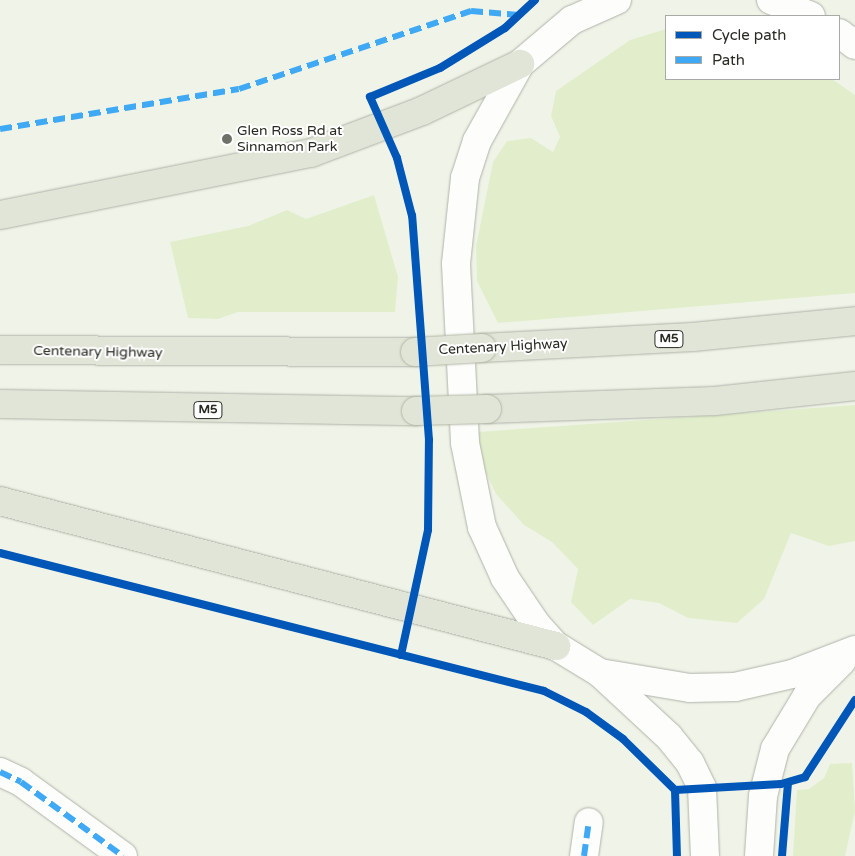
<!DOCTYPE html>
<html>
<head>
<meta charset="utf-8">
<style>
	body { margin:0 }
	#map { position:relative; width:855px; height:856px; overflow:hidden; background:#f0f4e8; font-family:"Varela Round",sans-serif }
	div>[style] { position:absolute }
	.green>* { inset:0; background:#e2eecb }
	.roads { filter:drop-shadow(0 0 1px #afb2a9) drop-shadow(0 0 1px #afb2a9) }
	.street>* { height:28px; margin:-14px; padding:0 14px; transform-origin:14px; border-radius:14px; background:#fdfdfc }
	.secondary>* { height:28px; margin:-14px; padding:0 14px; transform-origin:14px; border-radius:14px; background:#fdfdfc }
	.highway>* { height:28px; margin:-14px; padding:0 14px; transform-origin:14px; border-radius:14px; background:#e1e5d7 }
	.bridges { filter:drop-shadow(0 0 1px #b1b7a5) drop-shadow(0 0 1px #b1b7a5) }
	.highway-bridge>* { height:28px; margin:-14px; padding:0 14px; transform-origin:14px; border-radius:14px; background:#e1e5d7 }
	.quiet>* { height:6px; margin-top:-3px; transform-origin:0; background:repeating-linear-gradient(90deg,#3fa9f5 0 12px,transparent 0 18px) }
	.cycleway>* { height:8px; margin:-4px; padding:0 4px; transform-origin:4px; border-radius:4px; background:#0057b8 }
	.dots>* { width:14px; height:14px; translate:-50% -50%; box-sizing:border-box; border:2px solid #fff; border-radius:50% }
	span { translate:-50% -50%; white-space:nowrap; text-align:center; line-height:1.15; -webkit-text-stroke:4px #fff; paint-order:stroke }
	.shield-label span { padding:1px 4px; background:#fff; border:1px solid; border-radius:4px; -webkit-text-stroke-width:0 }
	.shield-label { font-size:12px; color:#282b23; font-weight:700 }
	.poi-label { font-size:14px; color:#282b23 }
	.left { translate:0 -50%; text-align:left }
	.street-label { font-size:14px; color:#282b23 }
	.legend { position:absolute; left:665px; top:15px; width:175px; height:65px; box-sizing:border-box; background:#fff; border:1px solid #a9aaa7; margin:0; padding:6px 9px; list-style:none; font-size:15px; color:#282b23 }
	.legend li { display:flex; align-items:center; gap:10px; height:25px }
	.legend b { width:25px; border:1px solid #a9aaa7 }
</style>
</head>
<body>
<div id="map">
	<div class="green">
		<i style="clip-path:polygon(666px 29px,666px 79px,832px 79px,855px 95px,855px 293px,498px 323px,477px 281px,476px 246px,493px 162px,507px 141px,531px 138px,553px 152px,560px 137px,551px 116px,556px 91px,630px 40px)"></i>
		<i style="clip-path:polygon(374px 195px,398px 277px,395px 312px,238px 312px,218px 319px,188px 318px,170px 242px,248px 226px,287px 210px,306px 219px)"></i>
		<i style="clip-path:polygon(855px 405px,855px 541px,829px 546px,791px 533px,764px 599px,737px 623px,688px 618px,659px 603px,630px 599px,593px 625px,571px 602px,578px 569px,552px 542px,524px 525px,496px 494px,481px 463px,478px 432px)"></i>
		<i style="clip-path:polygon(852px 763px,855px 811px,845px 856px,793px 856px,797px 790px,809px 789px,824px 778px,830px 764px)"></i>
	</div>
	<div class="roads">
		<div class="street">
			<i style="left:0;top:772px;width:23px;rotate:25deg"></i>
			<i style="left:21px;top:782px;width:126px;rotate:36deg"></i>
			<i style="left:584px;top:856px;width:34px;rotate:-82deg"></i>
		</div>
		<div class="secondary">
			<i style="left:617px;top:0;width:49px;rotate:156deg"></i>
			<i style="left:572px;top:20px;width:68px;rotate:139.8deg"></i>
			<i style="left:520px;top:64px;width:88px;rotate:119.2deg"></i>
			<i style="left:477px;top:141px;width:39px;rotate:108deg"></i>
			<i style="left:465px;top:178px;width:86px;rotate:96deg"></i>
			<i style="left:456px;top:264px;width:179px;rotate:87.1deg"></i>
			<i style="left:465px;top:443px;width:86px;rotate:78.6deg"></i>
			<i style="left:482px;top:527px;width:56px;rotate:65.7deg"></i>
			<i style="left:505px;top:578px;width:55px;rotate:56deg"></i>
			<i style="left:536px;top:624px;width:30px;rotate:48deg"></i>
			<i style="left:556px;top:646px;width:52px;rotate:31.5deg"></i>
			<i style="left:600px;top:673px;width:91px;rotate:9.5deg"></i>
			<i style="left:690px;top:688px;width:45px;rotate:-1.3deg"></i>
			<i style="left:735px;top:687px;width:58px;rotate:-12.8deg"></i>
			<i style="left:792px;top:674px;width:67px;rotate:-20.9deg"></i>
			<i style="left:771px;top:0;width:43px;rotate:21.8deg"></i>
			<i style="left:839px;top:33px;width:20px;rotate:37deg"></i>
			<i style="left:600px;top:673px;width:94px;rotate:42.8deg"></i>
			<i style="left:669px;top:737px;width:33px;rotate:51deg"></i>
			<i style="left:690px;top:763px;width:28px;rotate:64deg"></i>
			<i style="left:702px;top:788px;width:68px;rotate:87.5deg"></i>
			<i style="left:759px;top:856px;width:60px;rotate:-86.2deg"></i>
			<i style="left:763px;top:796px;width:49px;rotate:-75.7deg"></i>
			<i style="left:775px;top:749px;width:62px;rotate:-58.9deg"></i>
			<i style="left:807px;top:696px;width:49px;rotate:-45deg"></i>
		</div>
		<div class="highway">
			<i style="left:0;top:215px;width:317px;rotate:-11.3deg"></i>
			<i style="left:311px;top:153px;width:119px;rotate:-20.7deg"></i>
			<i style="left:422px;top:111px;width:109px;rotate:-25.6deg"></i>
			<i style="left:482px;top:348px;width:211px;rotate:-3deg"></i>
			<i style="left:693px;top:337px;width:163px;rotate:-5.6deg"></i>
			<i style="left:0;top:350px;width:415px;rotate:0.3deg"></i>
			<i style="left:0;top:404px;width:416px;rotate:1deg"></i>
			<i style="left:487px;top:409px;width:228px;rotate:-2deg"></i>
			<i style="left:715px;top:401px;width:141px;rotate:-6.1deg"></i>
			<i style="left:0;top:501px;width:575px;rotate:14.62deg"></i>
		</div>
	</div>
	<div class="bridges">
		<div class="highway-bridge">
			<i style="left:415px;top:352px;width:67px;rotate:-3.4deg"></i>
			<i style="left:416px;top:411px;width:71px;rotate:-1.6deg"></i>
		</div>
	</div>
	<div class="quiet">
		<i style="left:0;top:129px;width:242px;rotate:-9.5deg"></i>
		<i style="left:239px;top:89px;width:245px;rotate:-18.6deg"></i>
		<i style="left:471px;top:11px;width:48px;rotate:4.8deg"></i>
		<i style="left:0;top:772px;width:23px;rotate:25deg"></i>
		<i style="left:21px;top:782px;width:126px;rotate:36deg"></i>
		<i style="left:584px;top:856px;width:34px;rotate:-82deg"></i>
	</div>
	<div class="cycleway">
		<i style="left:0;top:553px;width:561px;rotate:14.23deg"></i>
		<i style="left:544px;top:691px;width:47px;rotate:26.6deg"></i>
		<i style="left:586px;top:712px;width:46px;rotate:36.1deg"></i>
		<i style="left:623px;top:739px;width:73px;rotate:44.4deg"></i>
		<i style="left:675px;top:790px;width:106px;rotate:-3.2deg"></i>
		<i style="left:781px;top:784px;width:25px;rotate:-16deg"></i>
		<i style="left:805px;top:777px;width:92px;rotate:-57deg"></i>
		<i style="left:401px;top:655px;width:128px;rotate:-77.8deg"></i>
		<i style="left:428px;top:530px;width:90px;rotate:-89.4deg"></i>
		<i style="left:429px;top:440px;width:225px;rotate:-94.3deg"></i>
		<i style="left:412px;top:216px;width:60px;rotate:-104.5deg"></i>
		<i style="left:397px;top:158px;width:67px;rotate:-113.9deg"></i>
		<i style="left:370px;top:97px;width:76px;rotate:-22.5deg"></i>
		<i style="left:440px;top:68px;width:76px;rotate:-31.6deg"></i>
		<i style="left:505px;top:28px;width:41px;rotate:-43deg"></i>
		<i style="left:675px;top:790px;width:66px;rotate:88.3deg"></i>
		<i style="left:782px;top:856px;width:73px;rotate:-85.3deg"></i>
	</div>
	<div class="dots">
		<i style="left:227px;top:139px;background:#6e7168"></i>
	</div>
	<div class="shield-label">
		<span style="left:669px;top:339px">M5</span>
		<span style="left:208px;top:410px">M5</span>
	</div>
	<div class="poi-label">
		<span class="left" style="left:237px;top:139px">Glen Ross Rd at<br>Sinnamon Park</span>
	</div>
	<div class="street-label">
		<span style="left:503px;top:347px;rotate:-3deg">Centenary Highway</span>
		<span style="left:98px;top:352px;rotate:1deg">Centenary Highway</span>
	</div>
	<ul class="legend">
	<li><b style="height:6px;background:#0057b8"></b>Cycle path</li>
	<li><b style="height:6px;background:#3fa9f5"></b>Path</li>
	</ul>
</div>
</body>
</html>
